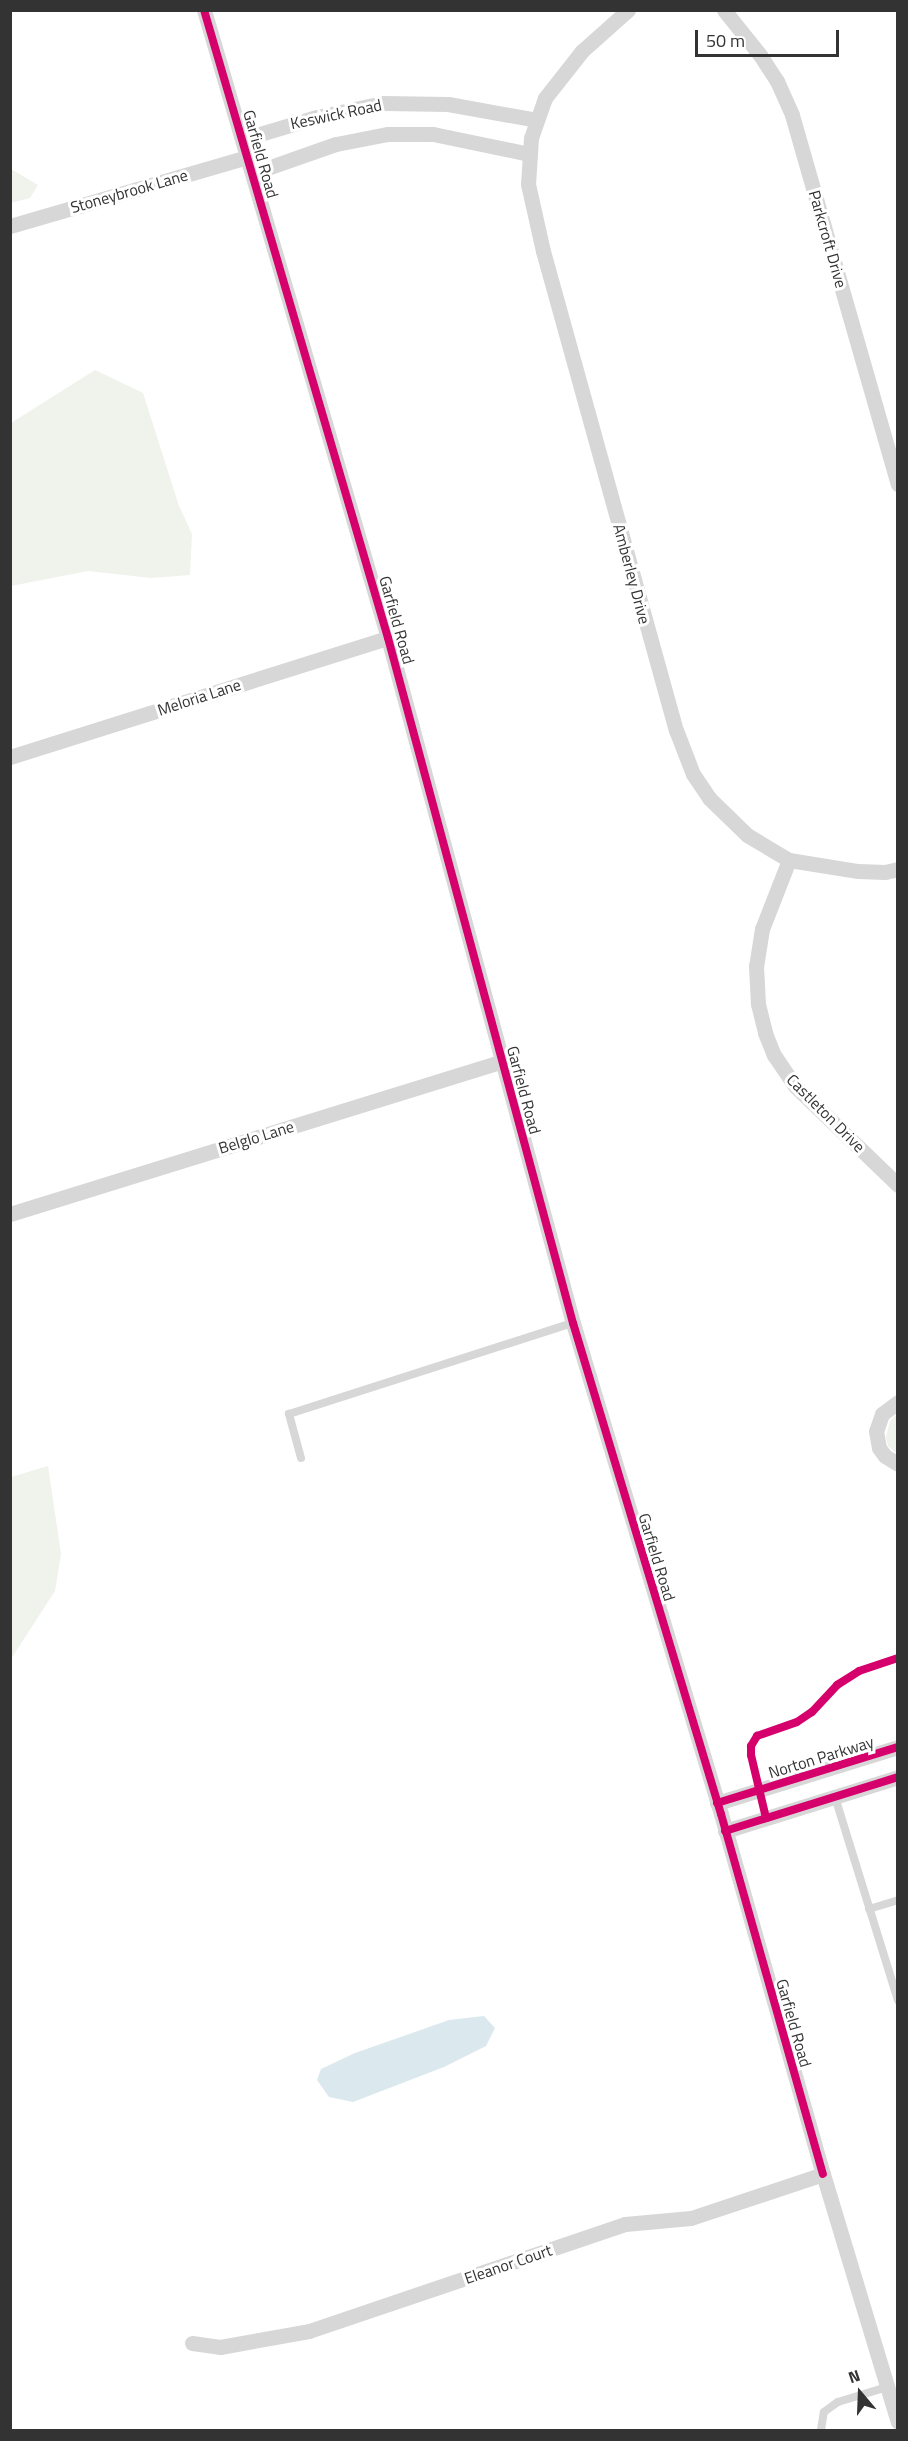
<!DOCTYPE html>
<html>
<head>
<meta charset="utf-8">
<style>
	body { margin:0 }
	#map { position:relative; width:908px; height:2441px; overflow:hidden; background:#fff; font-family:"Titillium Web",sans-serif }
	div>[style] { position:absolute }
	.green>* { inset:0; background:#f0f3ec }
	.water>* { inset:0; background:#dbe9ee }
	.service>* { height:8px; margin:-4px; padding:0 4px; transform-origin:4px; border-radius:4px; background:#d7d7d7 }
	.minor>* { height:15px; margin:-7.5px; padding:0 7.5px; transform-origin:7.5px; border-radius:7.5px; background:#d7d7d7 }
	.cycleway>* { height:8px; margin:-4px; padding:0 4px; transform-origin:4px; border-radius:4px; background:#d6006c }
	span { translate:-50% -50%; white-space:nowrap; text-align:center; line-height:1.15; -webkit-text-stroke:6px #fff; paint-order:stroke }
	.street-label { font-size:16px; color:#333 }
	.frame { position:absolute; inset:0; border:12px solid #333; pointer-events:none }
	.north { position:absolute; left:830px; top:2363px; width:60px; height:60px; -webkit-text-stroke:4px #fff; paint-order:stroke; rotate:341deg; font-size:16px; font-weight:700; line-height:24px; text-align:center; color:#333 }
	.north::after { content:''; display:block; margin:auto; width:21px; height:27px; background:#333; clip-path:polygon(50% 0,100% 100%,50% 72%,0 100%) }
	.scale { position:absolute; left:695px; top:30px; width:144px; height:27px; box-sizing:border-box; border:3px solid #333; border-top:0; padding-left:8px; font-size:18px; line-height:21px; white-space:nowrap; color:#333; -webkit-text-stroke:4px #fff; paint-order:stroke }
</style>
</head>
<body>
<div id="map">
	<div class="green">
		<i style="clip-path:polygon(11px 169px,38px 185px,30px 198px,11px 203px)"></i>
		<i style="clip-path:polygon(95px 370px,143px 393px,179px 506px,192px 534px,190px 575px,151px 578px,88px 571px,11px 586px,11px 423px)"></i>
		<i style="clip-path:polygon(897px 1414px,897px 1454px,888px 1446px,886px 1437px,890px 1421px)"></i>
		<i style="clip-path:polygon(48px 1466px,61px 1554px,55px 1591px,11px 1659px,11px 1477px)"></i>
	</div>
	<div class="water">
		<i style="clip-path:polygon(484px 2016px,495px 2028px,486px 2046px,444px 2067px,353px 2102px,329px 2097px,317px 2080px,321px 2069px,355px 2053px,449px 2020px)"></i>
	</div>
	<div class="service">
		<i style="left:301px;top:1458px;width:46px;rotate:-105.3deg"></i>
		<i style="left:289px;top:1414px;width:298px;rotate:-17.8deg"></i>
		<i style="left:835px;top:1797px;width:213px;rotate:72.8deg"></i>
		<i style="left:869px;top:1909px;width:30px;rotate:-17deg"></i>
		<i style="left:821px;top:2430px;width:18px;rotate:-81deg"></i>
		<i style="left:824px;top:2412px;width:17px;rotate:-36deg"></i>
		<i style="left:838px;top:2402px;width:51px;rotate:-17deg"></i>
	</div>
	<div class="minor">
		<i style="left:204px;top:10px;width:654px;rotate:73.67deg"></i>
		<i style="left:388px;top:638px;width:710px;rotate:74.89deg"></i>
		<i style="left:573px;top:1323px;width:513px;rotate:73.23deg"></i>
		<i style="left:721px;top:1814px;width:374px;rotate:74.2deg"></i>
		<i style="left:823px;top:2174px;width:259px;rotate:73.2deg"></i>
		<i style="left:628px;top:10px;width:62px;rotate:138.3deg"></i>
		<i style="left:582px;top:51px;width:60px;rotate:128.2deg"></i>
		<i style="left:545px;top:98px;width:42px;rotate:109.3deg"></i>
		<i style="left:531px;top:138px;width:46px;rotate:93.7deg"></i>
		<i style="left:528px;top:184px;width:69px;rotate:77.4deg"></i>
		<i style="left:543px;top:251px;width:497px;rotate:74.5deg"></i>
		<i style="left:676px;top:730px;width:47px;rotate:68.9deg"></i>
		<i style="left:693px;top:774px;width:29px;rotate:56deg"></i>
		<i style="left:709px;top:798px;width:53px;rotate:44.2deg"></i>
		<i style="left:747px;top:835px;width:49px;rotate:30.8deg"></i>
		<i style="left:789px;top:860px;width:70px;rotate:9.1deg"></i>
		<i style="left:858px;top:871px;width:27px;rotate:2deg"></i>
		<i style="left:885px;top:872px;width:13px;rotate:-13deg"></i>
		<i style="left:724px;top:10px;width:58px;rotate:51.3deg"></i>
		<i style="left:760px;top:55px;width:31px;rotate:57deg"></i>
		<i style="left:777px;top:81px;width:37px;rotate:66deg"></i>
		<i style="left:792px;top:115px;width:384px;rotate:74deg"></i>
		<i style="left:243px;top:139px;width:77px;rotate:-16.6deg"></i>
		<i style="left:317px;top:117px;width:67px;rotate:-12deg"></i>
		<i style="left:383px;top:103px;width:65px;rotate:0.9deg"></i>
		<i style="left:448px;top:104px;width:90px;rotate:10.2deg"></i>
		<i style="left:253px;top:173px;width:88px;rotate:-19.3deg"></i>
		<i style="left:336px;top:144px;width:53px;rotate:-10.9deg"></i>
		<i style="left:388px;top:134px;width:45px"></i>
		<i style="left:433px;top:134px;width:99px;rotate:11.7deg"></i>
		<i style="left:10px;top:226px;width:248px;rotate:-16.2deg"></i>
		<i style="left:10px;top:757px;width:396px;rotate:-17.5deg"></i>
		<i style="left:789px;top:860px;width:74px;rotate:111.4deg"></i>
		<i style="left:762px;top:929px;width:37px;rotate:99deg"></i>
		<i style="left:756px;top:966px;width:38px;rotate:87deg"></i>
		<i style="left:758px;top:1004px;width:30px;rotate:76deg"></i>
		<i style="left:765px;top:1033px;width:24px;rotate:68deg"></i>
		<i style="left:774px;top:1055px;width:37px;rotate:56deg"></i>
		<i style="left:795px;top:1086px;width:143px;rotate:43.9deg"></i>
		<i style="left:10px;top:1214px;width:516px;rotate:-17.24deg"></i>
		<i style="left:898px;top:1402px;width:20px;rotate:143deg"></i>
		<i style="left:882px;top:1414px;width:18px;rotate:109deg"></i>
		<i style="left:876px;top:1431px;width:17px;rotate:80deg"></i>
		<i style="left:879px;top:1448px;width:10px;rotate:53deg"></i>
		<i style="left:885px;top:1456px;width:15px;rotate:32deg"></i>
		<i style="left:717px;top:1803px;width:189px;rotate:-17.2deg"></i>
		<i style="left:725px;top:1831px;width:181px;rotate:-17.3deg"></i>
		<i style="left:192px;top:2343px;width:28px;rotate:8deg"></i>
		<i style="left:220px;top:2347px;width:90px;rotate:-10.2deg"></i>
		<i style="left:309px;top:2331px;width:334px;rotate:-18.7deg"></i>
		<i style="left:625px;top:2224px;width:66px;rotate:-5.2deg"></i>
		<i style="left:691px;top:2218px;width:139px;rotate:-18.4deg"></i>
	</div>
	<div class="cycleway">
		<i style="left:204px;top:10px;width:654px;rotate:73.67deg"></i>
		<i style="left:388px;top:638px;width:710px;rotate:74.89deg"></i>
		<i style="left:573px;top:1323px;width:513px;rotate:73.23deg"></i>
		<i style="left:721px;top:1814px;width:374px;rotate:74.2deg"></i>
		<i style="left:717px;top:1803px;width:189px;rotate:-17.2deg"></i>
		<i style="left:766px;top:1818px;width:65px;rotate:-103.4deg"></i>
		<i style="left:751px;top:1755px;width:9px;rotate:-90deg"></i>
		<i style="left:751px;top:1746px;width:12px;rotate:-59deg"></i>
		<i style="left:757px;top:1736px;width:42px;rotate:-19.3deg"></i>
		<i style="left:797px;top:1722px;width:18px;rotate:-34deg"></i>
		<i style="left:812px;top:1712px;width:37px;rotate:-47deg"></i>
		<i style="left:837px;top:1685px;width:26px;rotate:-32deg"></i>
		<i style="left:859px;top:1671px;width:41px;rotate:-18.4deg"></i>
		<i style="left:725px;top:1831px;width:181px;rotate:-17.3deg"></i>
	</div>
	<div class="street-label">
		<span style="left:336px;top:114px;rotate:-12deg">Keswick Road</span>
		<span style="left:261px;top:154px;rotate:74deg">Garfield Road</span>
		<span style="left:129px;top:191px;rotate:-16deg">Stoneybrook Lane</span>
		<span style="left:828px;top:239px;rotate:74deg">Parkcroft Drive</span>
		<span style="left:632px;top:574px;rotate:75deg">Amberley Drive</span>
		<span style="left:397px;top:620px;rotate:74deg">Garfield Road</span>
		<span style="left:199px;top:697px;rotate:-18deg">Meloria Lane</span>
		<span style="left:524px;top:1090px;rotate:75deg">Garfield Road</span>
		<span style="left:826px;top:1113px;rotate:45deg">Castleton Drive</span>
		<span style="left:256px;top:1137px;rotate:-17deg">Belglo Lane</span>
		<span style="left:657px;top:1557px;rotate:73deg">Garfield Road</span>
		<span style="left:821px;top:1757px;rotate:-17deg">Norton Parkway</span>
		<span style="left:794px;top:2023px;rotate:74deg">Garfield Road</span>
		<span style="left:508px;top:2264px;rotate:-19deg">Eleanor Court</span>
	</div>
	<div class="frame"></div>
	<div class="north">N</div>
	<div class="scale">50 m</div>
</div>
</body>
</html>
